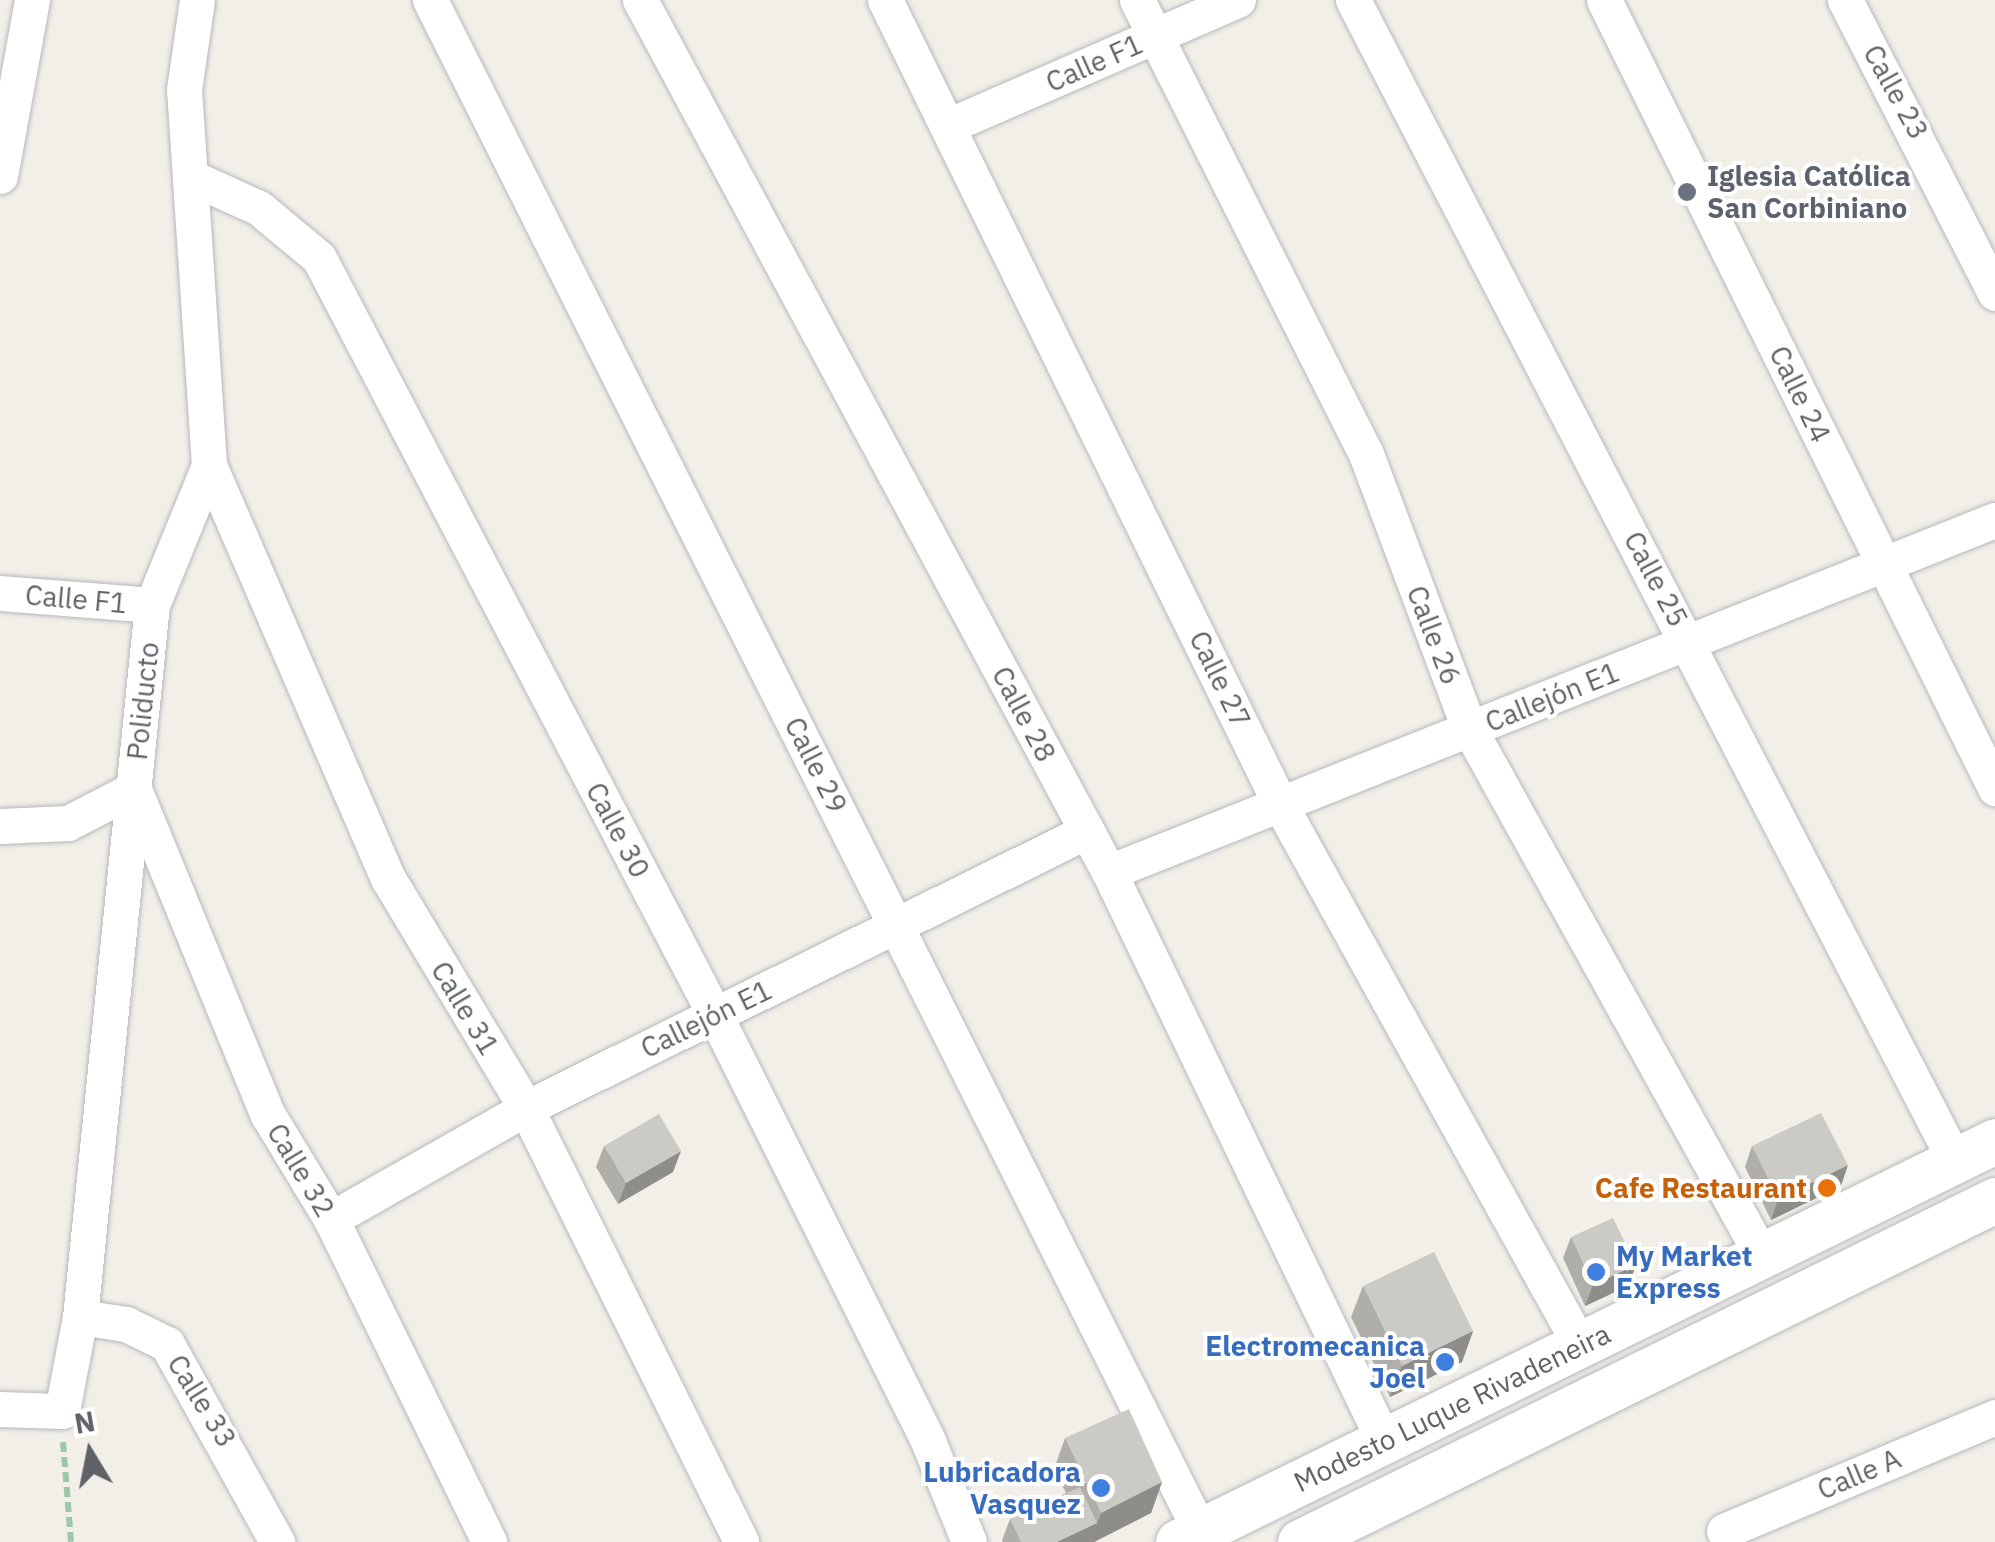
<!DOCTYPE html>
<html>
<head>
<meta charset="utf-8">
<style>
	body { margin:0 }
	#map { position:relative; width:1995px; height:1542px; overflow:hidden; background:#f1efe8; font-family:"IBM Plex Sans",sans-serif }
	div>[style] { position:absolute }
	.path>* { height:6px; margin-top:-3px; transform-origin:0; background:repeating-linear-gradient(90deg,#9cc7a9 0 10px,transparent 0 15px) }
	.roads { filter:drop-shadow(0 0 2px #b5b8bc) drop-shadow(0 0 2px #b5b8bc) }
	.minor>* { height:35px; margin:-17.5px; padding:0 17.5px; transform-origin:17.5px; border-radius:17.5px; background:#fff }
	.tertiary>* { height:45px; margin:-22.5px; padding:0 22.5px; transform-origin:22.5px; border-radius:22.5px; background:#fff }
	.wall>* { inset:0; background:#afaea9 }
	.shaded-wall>* { inset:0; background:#8f8d8a }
	.building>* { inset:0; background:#cccac5 }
	.dots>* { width:28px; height:28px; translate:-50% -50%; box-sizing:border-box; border:5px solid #fff; border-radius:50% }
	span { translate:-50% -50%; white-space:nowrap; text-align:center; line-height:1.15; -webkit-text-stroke:8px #fff; paint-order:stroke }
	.street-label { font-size:28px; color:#5f6368 }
	.worship-label { font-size:28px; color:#5b616d; font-weight:700 }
	.left { translate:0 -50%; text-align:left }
	.food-label { font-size:28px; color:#c56008; font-weight:700 }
	.right { translate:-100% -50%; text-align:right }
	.shop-label { font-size:28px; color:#366cbe; font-weight:700 }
	.north { position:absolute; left:40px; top:1402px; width:100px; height:100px; -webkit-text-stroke:8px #fff; paint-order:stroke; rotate:350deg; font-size:28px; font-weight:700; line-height:40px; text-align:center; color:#5f6368 }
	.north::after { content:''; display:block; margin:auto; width:35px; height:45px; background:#5f6368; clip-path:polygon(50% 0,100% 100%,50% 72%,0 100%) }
</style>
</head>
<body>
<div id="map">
	<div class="path">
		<i style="left:63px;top:1442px;width:100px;rotate:85.4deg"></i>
	</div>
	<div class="roads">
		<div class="minor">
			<i style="left:430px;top:0;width:1714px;rotate:63.3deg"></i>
			<i style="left:640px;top:0;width:990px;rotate:61.73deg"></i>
			<i style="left:1109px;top:872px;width:632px;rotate:64.21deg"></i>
			<i style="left:885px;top:0;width:900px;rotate:63.83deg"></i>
			<i style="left:1282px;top:808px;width:614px;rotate:60.97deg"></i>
			<i style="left:1137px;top:0;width:508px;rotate:63.23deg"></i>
			<i style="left:1366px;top:454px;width:295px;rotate:69.4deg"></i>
			<i style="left:1470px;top:730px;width:602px;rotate:60.96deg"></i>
			<i style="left:1353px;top:0;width:1308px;rotate:62.59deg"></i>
			<i style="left:1604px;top:0;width:880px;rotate:63.61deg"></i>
			<i style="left:1845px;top:0;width:329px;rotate:62.9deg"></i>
			<i style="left:950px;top:125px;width:314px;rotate:-23.5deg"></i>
			<i style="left:0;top:176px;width:179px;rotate:-79.7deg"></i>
			<i style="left:195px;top:179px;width:70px;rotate:24.4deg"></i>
			<i style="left:259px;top:208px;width:78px;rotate:39.8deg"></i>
			<i style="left:319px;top:258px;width:854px;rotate:62.39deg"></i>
			<i style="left:715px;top:1015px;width:476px;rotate:63.4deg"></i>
			<i style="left:928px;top:1441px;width:109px;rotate:67.9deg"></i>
			<i style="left:209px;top:465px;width:452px;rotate:66.6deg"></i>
			<i style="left:389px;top:880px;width:266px;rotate:59deg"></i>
			<i style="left:526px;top:1108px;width:484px;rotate:63.6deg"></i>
			<i style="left:0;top:593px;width:152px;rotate:4.5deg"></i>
			<i style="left:0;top:826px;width:68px;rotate:-2.5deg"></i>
			<i style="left:68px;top:823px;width:74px;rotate:-27.3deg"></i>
			<i style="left:134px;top:789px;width:352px;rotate:67.7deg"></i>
			<i style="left:268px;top:1115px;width:122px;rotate:58.8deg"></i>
			<i style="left:331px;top:1219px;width:360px;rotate:63.9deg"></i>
			<i style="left:1109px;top:872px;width:953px;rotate:-21.67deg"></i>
			<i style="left:331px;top:1219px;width:224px;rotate:-29.6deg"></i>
			<i style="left:526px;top:1108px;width:626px;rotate:-26.28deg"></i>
			<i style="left:80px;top:1317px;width:47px;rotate:8.7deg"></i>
			<i style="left:126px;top:1324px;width:46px;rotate:26deg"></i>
			<i style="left:167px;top:1344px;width:227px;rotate:60.9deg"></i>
			<i style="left:0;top:1409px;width:62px;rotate:1.8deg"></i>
			<i style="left:62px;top:1411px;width:96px;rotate:-79.2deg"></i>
			<i style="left:80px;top:1317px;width:716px;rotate:-84.23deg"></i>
			<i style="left:152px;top:605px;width:151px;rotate:-67.8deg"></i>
			<i style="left:209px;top:465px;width:376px;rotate:-93.8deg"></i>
			<i style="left:184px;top:90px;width:91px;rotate:-81.8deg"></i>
			<i style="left:1724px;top:1531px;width:294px;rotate:-22.8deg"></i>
		</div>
		<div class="tertiary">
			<i style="left:1178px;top:1542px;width:910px;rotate:-26.14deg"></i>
			<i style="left:1300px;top:1542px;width:775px;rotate:-26.2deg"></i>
		</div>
	</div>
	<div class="wall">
		<i style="clip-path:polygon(604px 1146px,673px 1172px,618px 1204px,596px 1167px)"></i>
		<i style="clip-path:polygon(1752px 1146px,1841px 1186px,1771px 1220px,1745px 1167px)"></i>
		<i style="clip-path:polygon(1571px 1237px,1636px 1265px,1628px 1286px,1585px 1306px,1563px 1258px)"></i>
		<i style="clip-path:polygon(1363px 1286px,1473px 1331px,1462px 1362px,1390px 1397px,1351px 1317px)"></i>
		<i style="clip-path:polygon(1065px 1438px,1162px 1482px,1151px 1513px,1094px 1542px,1003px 1542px,1002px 1540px,1010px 1519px,1066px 1493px,1054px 1469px)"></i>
	</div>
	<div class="shaded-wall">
		<i style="clip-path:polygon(681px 1151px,673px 1172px,618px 1204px,626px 1183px)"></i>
		<i style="clip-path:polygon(1848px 1165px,1841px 1186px,1771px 1220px,1778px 1199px)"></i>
		<i style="clip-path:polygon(1636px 1265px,1628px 1286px,1585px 1306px,1593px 1285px)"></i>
		<i style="clip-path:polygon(1473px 1331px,1462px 1362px,1390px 1397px,1402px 1366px)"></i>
		<i style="clip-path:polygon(1162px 1482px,1151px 1513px,1094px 1542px,1090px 1542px,1101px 1513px)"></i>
		<i style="clip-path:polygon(1097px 1523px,1090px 1542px,1057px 1542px)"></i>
	</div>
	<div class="building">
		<i style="clip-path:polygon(1821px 1113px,1848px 1165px,1778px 1199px,1752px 1146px)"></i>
		<i style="clip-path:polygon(659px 1114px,681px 1151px,626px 1183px,604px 1146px)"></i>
		<i style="clip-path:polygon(1613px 1218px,1636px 1265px,1593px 1285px,1571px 1237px)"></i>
		<i style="clip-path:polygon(1434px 1252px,1473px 1331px,1402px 1366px,1363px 1286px)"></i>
		<i style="clip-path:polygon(1129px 1409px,1162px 1482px,1101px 1513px,1065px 1438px)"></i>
		<i style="clip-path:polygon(1080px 1487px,1097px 1523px,1057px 1542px,1021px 1542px,1010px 1519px)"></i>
	</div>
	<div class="dots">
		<i style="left:1687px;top:192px;background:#6b7280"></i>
		<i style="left:1827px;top:1188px;background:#e8710a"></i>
		<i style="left:1596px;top:1272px;background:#3f7fe0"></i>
		<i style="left:1445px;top:1362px;background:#3f7fe0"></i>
		<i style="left:1101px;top:1488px;background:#3f7fe0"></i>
	</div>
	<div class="street-label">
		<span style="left:1094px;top:63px;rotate:-24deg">Calle F1</span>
		<span style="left:1896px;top:92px;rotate:61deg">Calle 23</span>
		<span style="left:1800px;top:394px;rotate:64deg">Calle 24</span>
		<span style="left:1656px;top:579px;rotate:62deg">Calle 25</span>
		<span style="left:76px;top:599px;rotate:5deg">Calle F1</span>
		<span style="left:1434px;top:635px;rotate:69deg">Calle 26</span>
		<span style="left:1220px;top:679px;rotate:64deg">Calle 27</span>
		<span style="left:1552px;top:697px;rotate:-22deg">Callejón E1</span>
		<span style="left:143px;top:701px;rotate:-84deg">Poliducto</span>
		<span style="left:1024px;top:714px;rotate:62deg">Calle 28</span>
		<span style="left:816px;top:765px;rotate:63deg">Calle 29</span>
		<span style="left:618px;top:830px;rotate:62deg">Calle 30</span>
		<span style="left:465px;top:1008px;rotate:59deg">Calle 31</span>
		<span style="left:706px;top:1019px;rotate:-26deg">Callejón E1</span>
		<span style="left:301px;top:1170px;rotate:59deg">Calle 32</span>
		<span style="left:202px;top:1401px;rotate:58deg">Calle 33</span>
		<span style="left:1452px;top:1408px;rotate:-26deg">Modesto Luque Rivadeneira</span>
		<span style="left:1859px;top:1474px;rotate:-23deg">Calle A</span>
	</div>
	<div class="worship-label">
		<span class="left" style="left:1707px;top:192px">Iglesia Católica<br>San Corbiniano</span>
	</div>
	<div class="food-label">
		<span class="right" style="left:1807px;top:1188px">Cafe Restaurant</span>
	</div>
	<div class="shop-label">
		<span class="left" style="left:1616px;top:1272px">My Market<br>Express</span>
		<span class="right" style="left:1425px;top:1362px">Electromecanica<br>Joel</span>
		<span class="right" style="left:1081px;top:1488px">Lubricadora<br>Vasquez</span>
	</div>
	<div class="north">N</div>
</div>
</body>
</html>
